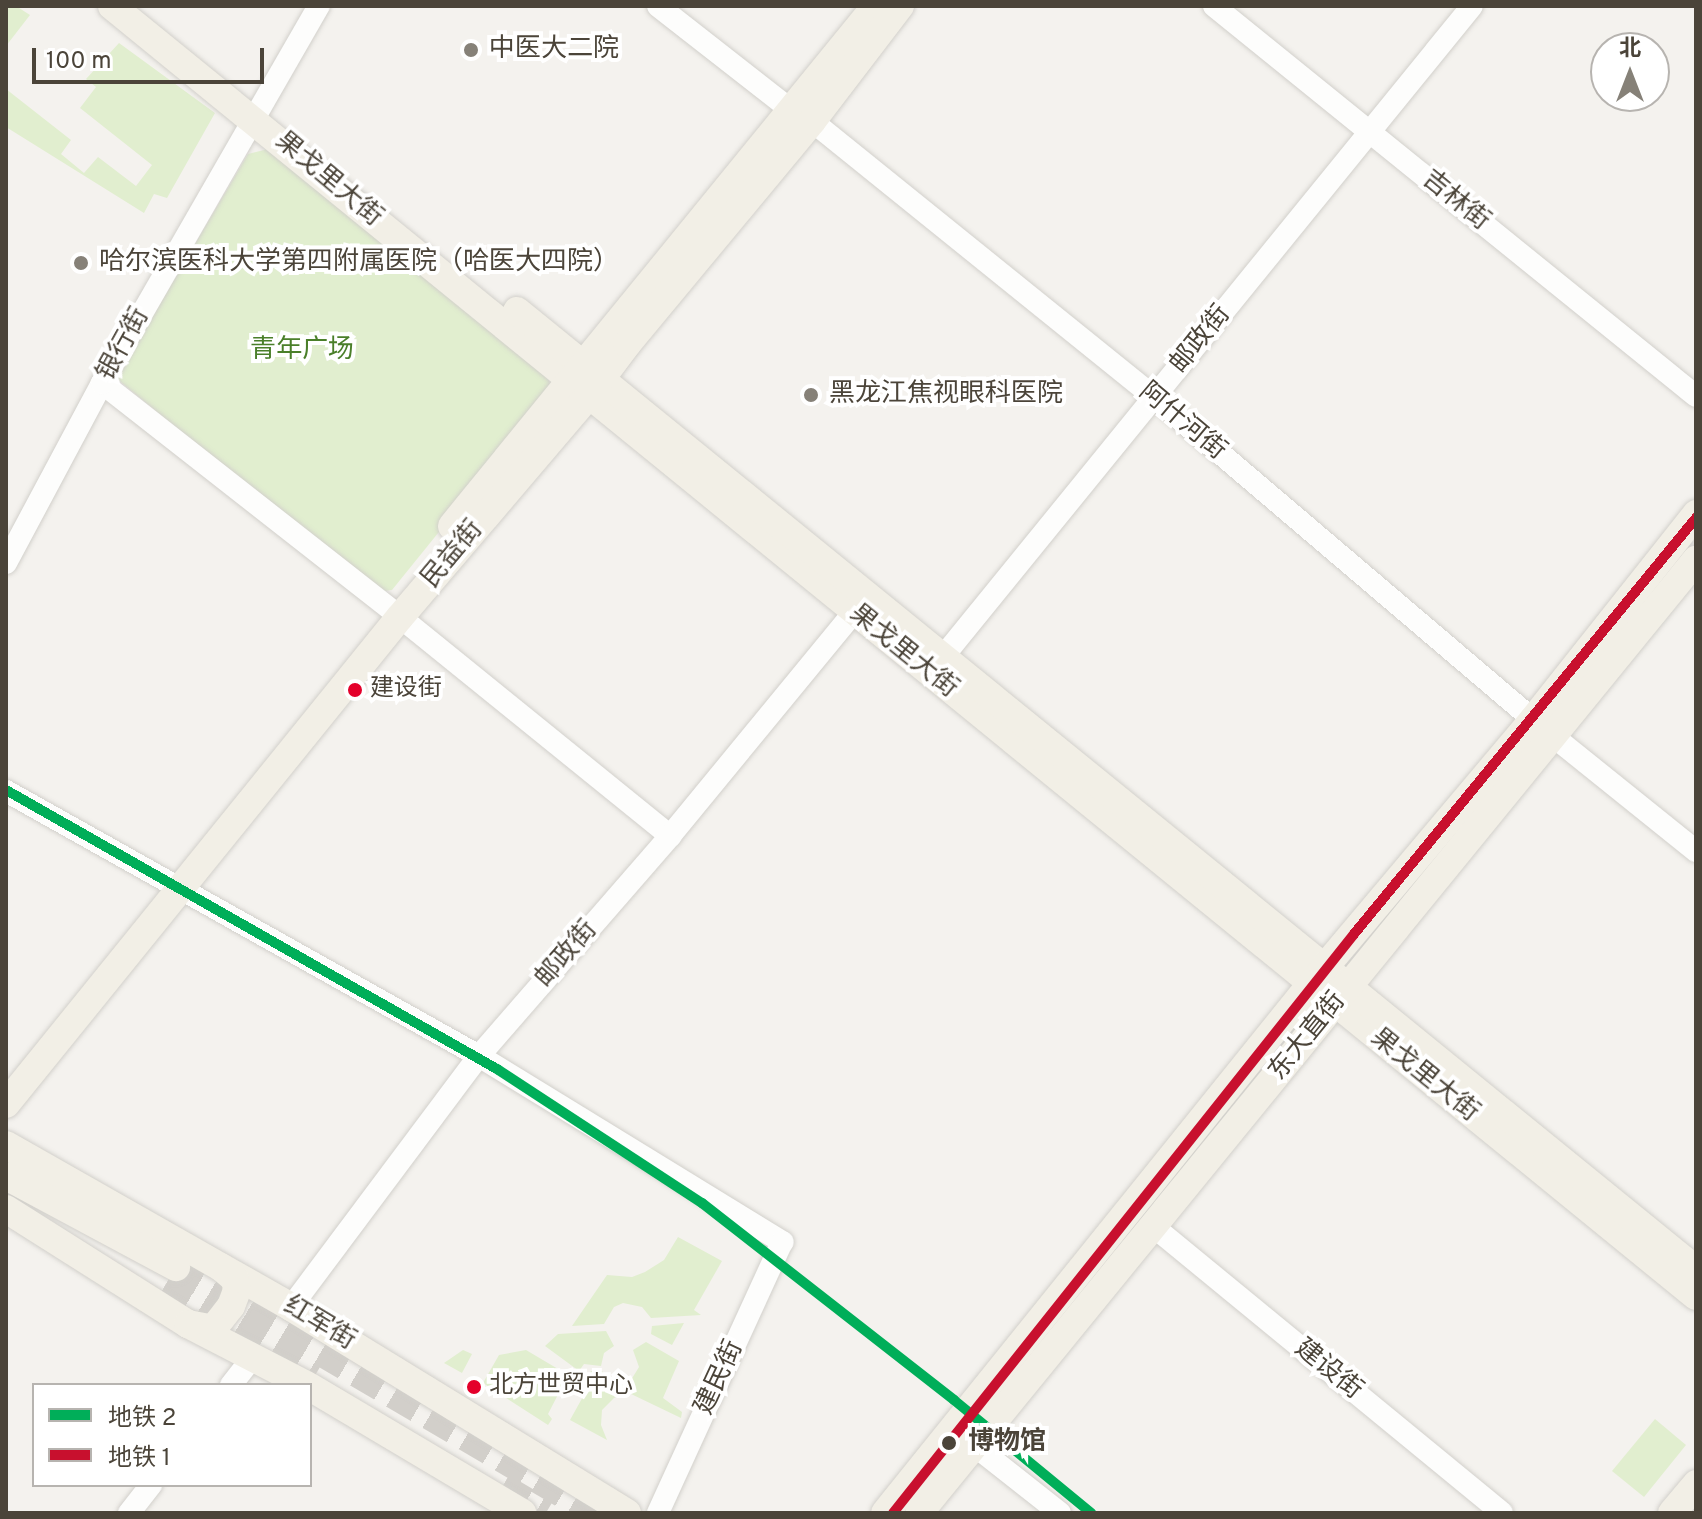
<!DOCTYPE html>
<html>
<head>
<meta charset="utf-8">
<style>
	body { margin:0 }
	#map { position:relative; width:1702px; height:1519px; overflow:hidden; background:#f4f2ee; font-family:Overpass,"Noto Sans SC",sans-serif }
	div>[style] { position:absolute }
	.green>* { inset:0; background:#e1eecf }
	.major-tunnel>* { height:28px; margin-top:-14px; transform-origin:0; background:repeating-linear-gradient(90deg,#d2cfca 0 28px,transparent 0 42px) }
	.roads { filter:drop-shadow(0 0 2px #d2d0cb) drop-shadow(0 0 2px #d2d0cb) }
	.minor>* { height:22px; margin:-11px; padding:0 11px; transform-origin:11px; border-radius:11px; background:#fdfdfc }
	.major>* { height:28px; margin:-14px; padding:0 14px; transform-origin:14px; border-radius:14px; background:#f2efe6 }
	.metro-1>* { height:10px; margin:-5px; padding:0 5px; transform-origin:5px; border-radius:5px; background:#00ae59 }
	.metro-2>* { height:10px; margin:-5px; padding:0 5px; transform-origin:5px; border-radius:5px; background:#c8102e }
	.dots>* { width:22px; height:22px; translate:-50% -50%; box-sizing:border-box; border:4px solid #fff; border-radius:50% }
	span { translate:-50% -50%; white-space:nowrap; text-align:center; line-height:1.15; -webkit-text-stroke:8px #fff; paint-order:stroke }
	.bus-label { font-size:24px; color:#4b4439 }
	.left { translate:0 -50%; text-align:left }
	.poi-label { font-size:26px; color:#4b4439 }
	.street-label { font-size:26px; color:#4b4439 }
	.park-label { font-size:26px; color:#4a7f2a }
	.stop-label { font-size:26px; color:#4b4439; font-weight:700 }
	.frame { position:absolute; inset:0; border:8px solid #4b4439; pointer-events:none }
	.legend { position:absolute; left:32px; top:1383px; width:280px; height:104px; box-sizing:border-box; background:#fff; border:2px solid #b7b4b0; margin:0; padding:10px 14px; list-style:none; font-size:24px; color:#4b4439 }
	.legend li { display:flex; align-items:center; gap:16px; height:40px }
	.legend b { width:40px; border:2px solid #b7b4b0 }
	.north { position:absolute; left:1590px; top:32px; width:80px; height:80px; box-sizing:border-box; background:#fff; border:2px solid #b7b4b0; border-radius:50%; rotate:0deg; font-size:22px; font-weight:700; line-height:32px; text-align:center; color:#4b4439 }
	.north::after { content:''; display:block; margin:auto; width:28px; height:36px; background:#868178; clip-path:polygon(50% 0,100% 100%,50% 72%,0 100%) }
	.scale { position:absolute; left:32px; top:48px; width:232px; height:36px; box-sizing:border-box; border:4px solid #4b4439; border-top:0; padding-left:10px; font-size:24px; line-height:28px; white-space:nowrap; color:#4b4439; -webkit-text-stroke:6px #fff; paint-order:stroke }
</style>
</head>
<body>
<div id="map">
	<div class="green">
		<i style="clip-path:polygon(6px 6px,16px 6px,30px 15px,6px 46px)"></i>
		<i style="clip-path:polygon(119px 43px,215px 113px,167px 198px,154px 194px,144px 213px,6px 127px,6px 89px,71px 140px,61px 154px,84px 173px,98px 157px,136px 186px,152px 165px,80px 108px,96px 87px,86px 79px)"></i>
		<i style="clip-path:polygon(276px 147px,547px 376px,553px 391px,392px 590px,376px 592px,116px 378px,248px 154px)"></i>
		<i style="clip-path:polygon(678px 1237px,722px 1261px,694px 1310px,701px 1315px,651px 1318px,642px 1307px,623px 1303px,614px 1307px,604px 1324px,572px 1326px,607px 1275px,632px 1277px,645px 1272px,664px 1260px)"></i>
		<i style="clip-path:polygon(684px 1323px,672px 1345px,651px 1334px,652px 1326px)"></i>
		<i style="clip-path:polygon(606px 1331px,614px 1346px,604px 1353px,601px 1366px,584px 1364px,579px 1371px,545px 1346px,558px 1334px)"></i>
		<i style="clip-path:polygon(646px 1342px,679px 1361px,663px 1398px,682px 1412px,681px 1418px,629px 1393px,614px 1398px,602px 1410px,601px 1425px,607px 1440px,570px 1420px,585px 1393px,582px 1387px,591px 1371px,602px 1371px,608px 1379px,619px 1383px,631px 1380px,639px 1367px,633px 1350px)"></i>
		<i style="clip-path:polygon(463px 1350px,472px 1354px,462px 1373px,444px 1363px)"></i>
		<i style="clip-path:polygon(526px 1350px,575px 1379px,573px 1383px,564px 1383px,548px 1414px,552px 1419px,548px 1425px,483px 1383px,499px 1355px)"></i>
		<i style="clip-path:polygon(1655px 1419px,1686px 1445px,1644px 1497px,1612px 1471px)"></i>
	</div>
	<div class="major-tunnel">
		<i style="left:176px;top:1267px;width:486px;rotate:30.4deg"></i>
		<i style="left:164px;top:1287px;width:175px;rotate:30.5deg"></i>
		<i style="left:502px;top:1487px;width:51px;rotate:30.6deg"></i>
	</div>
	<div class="roads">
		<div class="minor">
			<i style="left:658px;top:6px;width:169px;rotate:38deg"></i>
			<i style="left:791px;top:110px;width:24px;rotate:28deg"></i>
			<i style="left:812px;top:121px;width:439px;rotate:38.9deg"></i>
			<i style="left:1154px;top:397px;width:498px;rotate:40.4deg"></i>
			<i style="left:1533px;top:720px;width:209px;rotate:38.8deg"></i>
			<i style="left:1214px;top:6px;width:620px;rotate:38.98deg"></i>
			<i style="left:102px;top:383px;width:379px;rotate:38.1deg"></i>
			<i style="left:400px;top:617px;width:348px;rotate:39deg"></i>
			<i style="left:6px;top:563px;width:204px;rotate:-61.9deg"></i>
			<i style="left:102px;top:383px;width:435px;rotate:-60.1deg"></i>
			<i style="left:933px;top:669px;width:854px;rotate:-50.89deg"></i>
			<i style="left:6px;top:791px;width:542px;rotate:29.26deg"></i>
			<i style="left:479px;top:1056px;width:356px;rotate:31.5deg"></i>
			<i style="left:782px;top:1242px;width:298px;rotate:114.6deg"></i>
			<i style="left:1154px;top:1227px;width:450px;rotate:39.4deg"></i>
			<i style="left:291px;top:1307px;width:314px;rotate:-53.2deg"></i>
			<i style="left:479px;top:1056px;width:291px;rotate:-49deg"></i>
			<i style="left:670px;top:836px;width:288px;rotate:-50.6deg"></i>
			<i style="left:231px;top:1385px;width:36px;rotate:-52deg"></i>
			<i style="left:975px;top:1446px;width:108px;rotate:38.2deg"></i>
			<i style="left:129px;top:1513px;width:36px;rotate:-52deg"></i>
		</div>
		<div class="major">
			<i style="left:112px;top:6px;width:2043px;rotate:39.16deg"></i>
			<i style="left:517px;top:311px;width:1520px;rotate:39.12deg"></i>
			<i style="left:452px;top:526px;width:671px;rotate:-50.81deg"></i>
			<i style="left:6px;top:1104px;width:626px;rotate:-51.03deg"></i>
			<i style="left:400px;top:617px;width:290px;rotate:-49.6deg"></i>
			<i style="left:588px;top:396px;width:65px;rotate:-53.1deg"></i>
			<i style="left:627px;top:344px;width:290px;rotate:-50.3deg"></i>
			<i style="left:812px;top:121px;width:145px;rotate:-52.6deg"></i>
			<i style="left:6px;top:1145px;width:328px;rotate:29.6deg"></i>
			<i style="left:291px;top:1307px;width:394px;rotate:31.5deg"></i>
			<i style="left:6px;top:1176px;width:193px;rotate:28.2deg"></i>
			<i style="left:6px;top:1209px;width:215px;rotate:32.3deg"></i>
			<i style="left:188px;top:1324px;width:133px;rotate:27.3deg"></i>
			<i style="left:188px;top:1324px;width:25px;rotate:11deg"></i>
			<i style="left:213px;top:1329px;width:29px;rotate:-52deg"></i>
			<i style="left:231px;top:1306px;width:17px;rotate:-69deg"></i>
			<i style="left:237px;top:1290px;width:11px;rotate:-100deg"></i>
			<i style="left:235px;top:1279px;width:17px;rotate:-140deg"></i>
			<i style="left:310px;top:1387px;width:247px;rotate:30.7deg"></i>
			<i style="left:885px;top:1513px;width:700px;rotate:-51.15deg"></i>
			<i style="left:1324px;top:968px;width:324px;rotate:-49.9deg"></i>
			<i style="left:1533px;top:720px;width:263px;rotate:-51.6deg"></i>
			<i style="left:919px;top:1513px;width:1230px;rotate:-50.81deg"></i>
			<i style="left:1672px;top:1513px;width:38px;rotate:-50deg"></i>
		</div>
	</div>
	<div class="metro-1">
		<i style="left:6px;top:790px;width:565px;rotate:29.61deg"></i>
		<i style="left:497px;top:1069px;width:245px;rotate:33.2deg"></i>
		<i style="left:702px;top:1203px;width:320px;rotate:38deg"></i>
		<i style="left:954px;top:1400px;width:178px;rotate:39.5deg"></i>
	</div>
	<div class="metro-2">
		<i style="left:893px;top:1513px;width:740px;rotate:-51.47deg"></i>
		<i style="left:1354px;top:934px;width:539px;rotate:-50.58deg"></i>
	</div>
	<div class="dots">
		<i style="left:471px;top:50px;background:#868178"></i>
		<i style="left:81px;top:263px;background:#868178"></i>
		<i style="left:811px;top:395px;background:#868178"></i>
		<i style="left:355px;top:690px;background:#e4002b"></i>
		<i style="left:474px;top:1387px;background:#e4002b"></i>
		<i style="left:949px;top:1443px;background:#4b4439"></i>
	</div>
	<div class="bus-label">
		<span class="left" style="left:370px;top:690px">建设街</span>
		<span class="left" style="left:489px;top:1387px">北方世贸中心</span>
	</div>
	<div class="poi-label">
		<span class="left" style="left:489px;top:50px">中医大二院</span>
		<span class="left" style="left:99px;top:263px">哈尔滨医科大学第四附属医院（哈医大四院）</span>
		<span class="left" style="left:829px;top:395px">黑龙江焦视眼科医院</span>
	</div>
	<div class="street-label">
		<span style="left:328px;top:180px;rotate:40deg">果戈里大街</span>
		<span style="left:1455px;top:201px;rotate:39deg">吉林街</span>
		<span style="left:1201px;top:340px;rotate:-51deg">邮政街</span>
		<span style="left:124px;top:345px;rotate:-61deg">银行街</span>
		<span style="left:1182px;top:422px;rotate:40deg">阿什河街</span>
		<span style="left:453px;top:555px;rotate:-50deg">民益街</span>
		<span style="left:903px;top:652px;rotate:39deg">果戈里大街</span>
		<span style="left:567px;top:955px;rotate:-49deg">邮政街</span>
		<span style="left:1308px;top:1037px;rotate:-51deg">东大直街</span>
		<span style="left:1424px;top:1076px;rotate:39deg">果戈里大街</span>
		<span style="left:319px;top:1324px;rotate:31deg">红军街</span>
		<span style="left:1328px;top:1370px;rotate:39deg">建设街</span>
		<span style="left:720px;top:1378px;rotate:-65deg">建民街</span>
	</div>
	<div class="park-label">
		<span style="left:302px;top:351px">青年广场</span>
	</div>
	<div class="stop-label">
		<span class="left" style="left:968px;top:1443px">博物馆</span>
	</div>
	<div class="frame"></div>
	<ul class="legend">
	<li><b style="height:10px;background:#00ae59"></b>地铁 2</li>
	<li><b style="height:10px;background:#c8102e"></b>地铁 1</li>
	</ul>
	<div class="north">北</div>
	<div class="scale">100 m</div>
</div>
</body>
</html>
